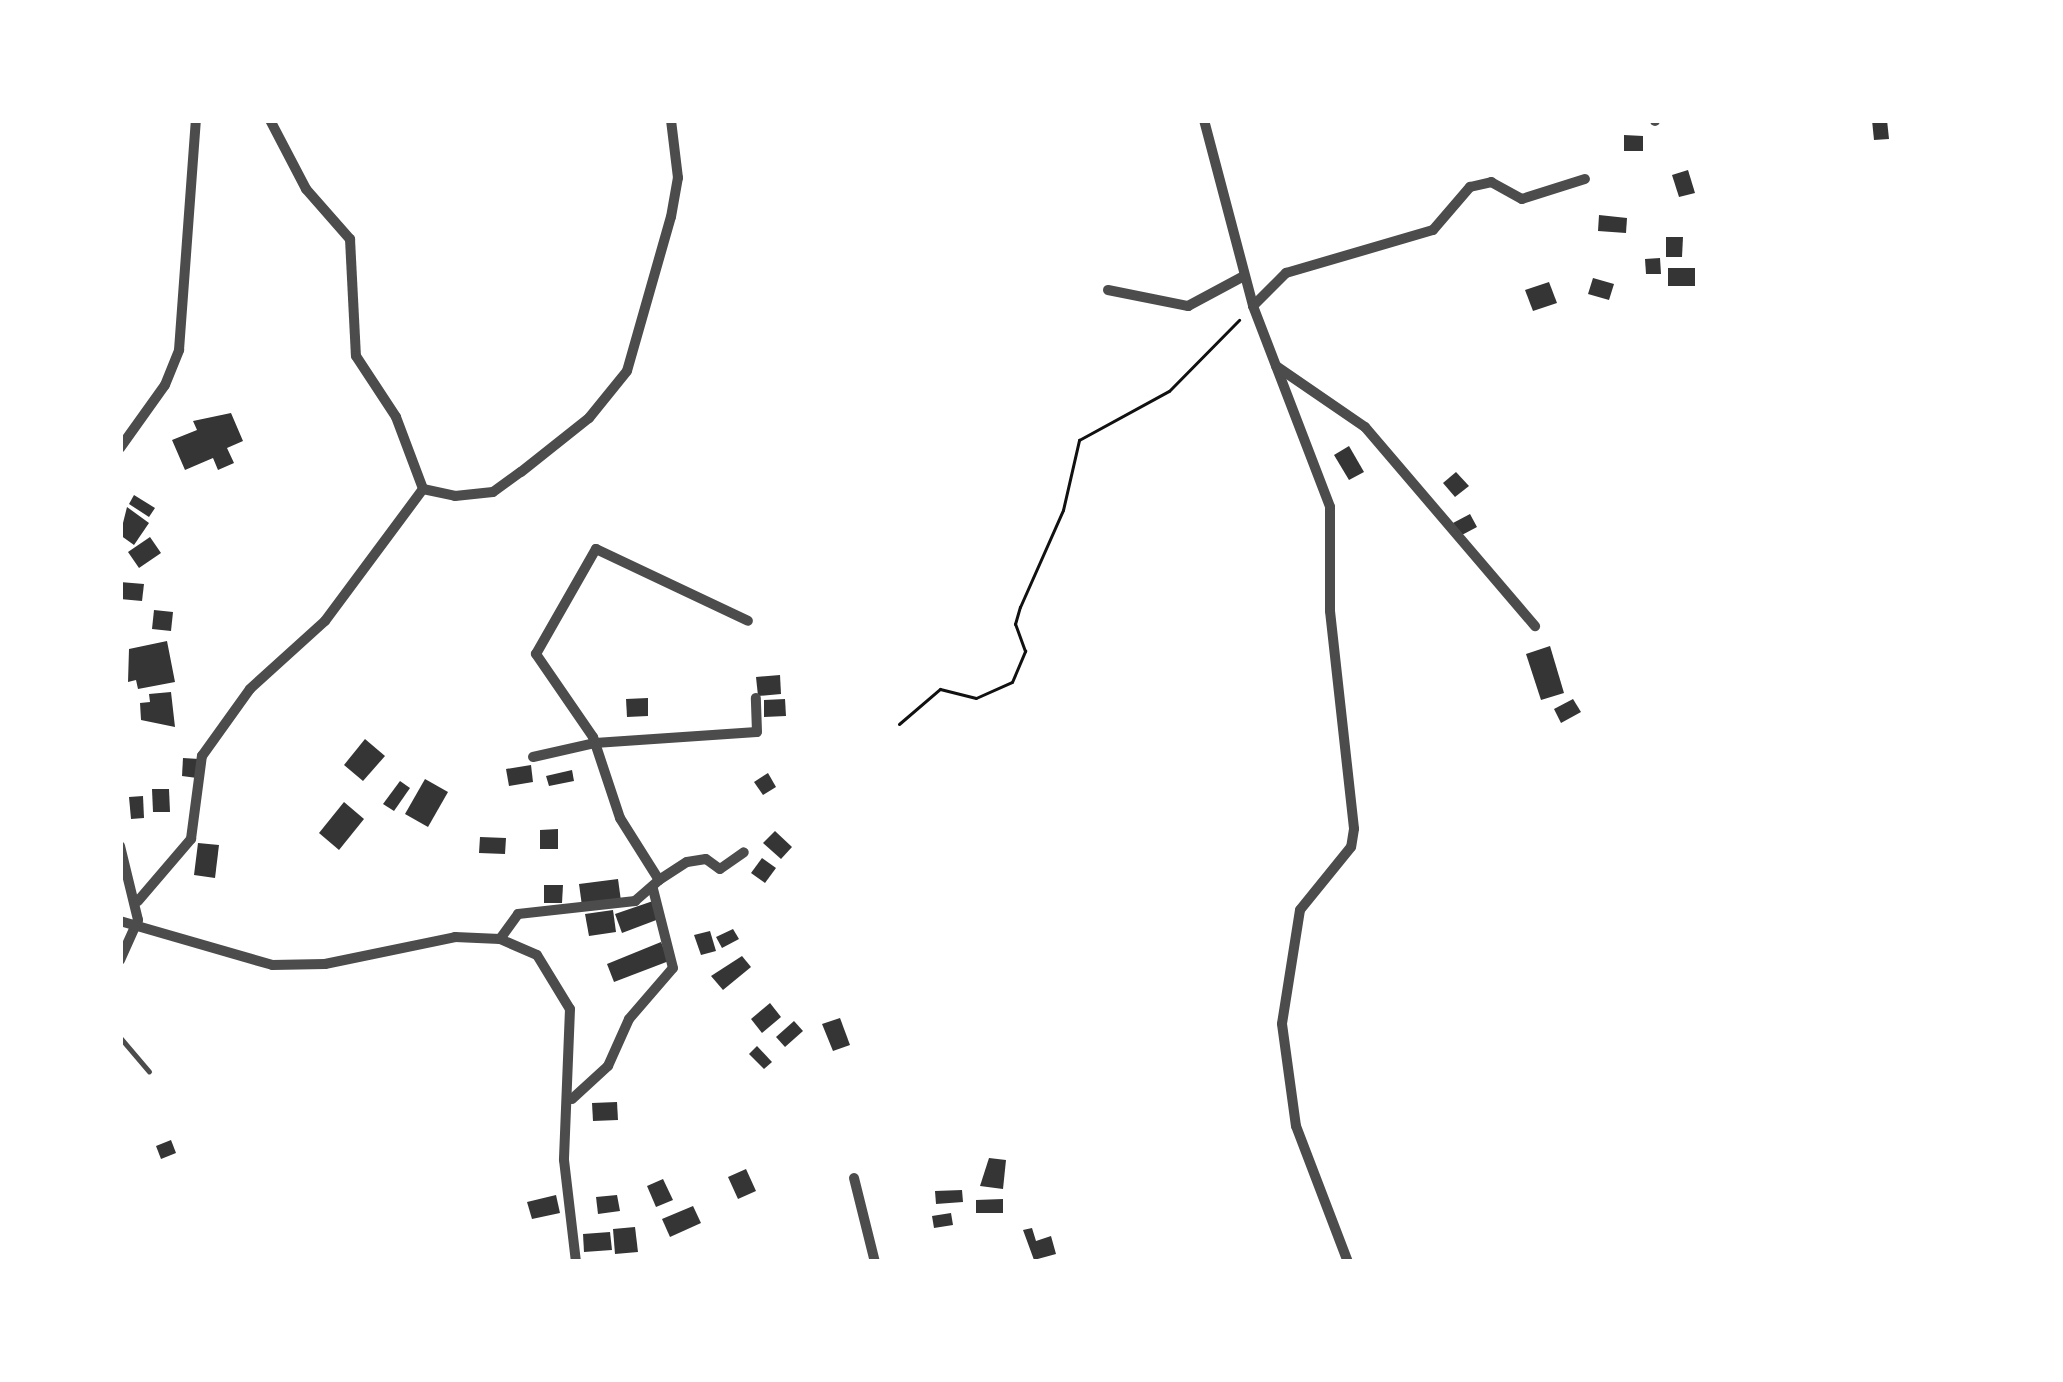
<!DOCTYPE html>
<html>
<head>
<meta charset="utf-8">
<style>
	body { margin:0 }
	#map { position:relative; width:2063px; height:1382px; overflow:hidden; background:#fff; font-family:Mulish,sans-serif }
	div>[style] { position:absolute }
	.building>* { inset:0; background:#353535 }
	.path>* { height:3px; margin:-1.5px; padding:0 1.5px; transform-origin:1.5px; border-radius:1.5px; background:#111 }
	.service>* { height:4.5px; margin:-2.25px; padding:0 2.25px; transform-origin:2.25px; border-radius:2.25px; background:#4c4c4c }
	.minor>* { height:10px; margin:-5px; padding:0 5px; transform-origin:5px; border-radius:5px; background:#4c4c4c }
	span { translate:-50% -50%; white-space:nowrap; text-align:center; line-height:1.15; -webkit-text-stroke:10px #fff; paint-order:stroke }
	.frame { position:absolute; inset:0; border:123px solid #fff; pointer-events:none }
</style>
</head>
<body>
<div id="map">
	<div class="building">
		<i style="clip-path:polygon(1872px 120px,1887px 120px,1889px 139px,1874px 140px)"></i>
		<i style="clip-path:polygon(1624px 135px,1643px 136px,1643px 151px,1624px 151px)"></i>
		<i style="clip-path:polygon(1688px 170px,1695px 193px,1679px 197px,1672px 175px)"></i>
		<i style="clip-path:polygon(1599px 215px,1627px 218px,1626px 233px,1598px 231px)"></i>
		<i style="clip-path:polygon(1666px 237px,1683px 237px,1682px 257px,1666px 257px)"></i>
		<i style="clip-path:polygon(1660px 258px,1661px 274px,1646px 274px,1645px 259px)"></i>
		<i style="clip-path:polygon(1668px 268px,1695px 268px,1695px 286px,1668px 286px)"></i>
		<i style="clip-path:polygon(1593px 278px,1614px 284px,1609px 300px,1588px 294px)"></i>
		<i style="clip-path:polygon(1549px 282px,1557px 303px,1533px 311px,1525px 290px)"></i>
		<i style="clip-path:polygon(231px 413px,243px 441px,227px 448px,234px 463px,218px 470px,213px 458px,185px 470px,172px 440px,197px 430px,193px 421px)"></i>
		<i style="clip-path:polygon(1349px 446px,1364px 472px,1349px 480px,1334px 455px)"></i>
		<i style="clip-path:polygon(1456px 472px,1469px 486px,1455px 497px,1443px 483px)"></i>
		<i style="clip-path:polygon(134px 495px,155px 508px,149px 517px,129px 504px)"></i>
		<i style="clip-path:polygon(127px 507px,149px 523px,134px 545px,120px 535px)"></i>
		<i style="clip-path:polygon(1470px 514px,1477px 527px,1460px 536px,1453px 523px)"></i>
		<i style="clip-path:polygon(150px 537px,161px 553px,139px 568px,128px 552px)"></i>
		<i style="clip-path:polygon(120px 582px,144px 584px,142px 601px,120px 599px)"></i>
		<i style="clip-path:polygon(154px 610px,173px 612px,171px 631px,152px 629px)"></i>
		<i style="clip-path:polygon(167px 641px,175px 682px,138px 689px,136px 680px,128px 682px,129px 649px)"></i>
		<i style="clip-path:polygon(1550px 646px,1564px 693px,1541px 700px,1526px 654px)"></i>
		<i style="clip-path:polygon(780px 675px,781px 694px,758px 696px,756px 677px)"></i>
		<i style="clip-path:polygon(171px 692px,175px 727px,141px 720px,140px 703px,150px 702px,149px 694px)"></i>
		<i style="clip-path:polygon(648px 698px,648px 716px,627px 717px,626px 699px)"></i>
		<i style="clip-path:polygon(785px 699px,786px 716px,764px 717px,764px 700px)"></i>
		<i style="clip-path:polygon(1573px 699px,1581px 712px,1561px 723px,1554px 709px)"></i>
		<i style="clip-path:polygon(365px 739px,385px 756px,363px 781px,344px 765px)"></i>
		<i style="clip-path:polygon(183px 758px,199px 759px,197px 778px,182px 776px)"></i>
		<i style="clip-path:polygon(531px 765px,533px 782px,509px 786px,506px 769px)"></i>
		<i style="clip-path:polygon(572px 770px,574px 781px,549px 786px,546px 776px)"></i>
		<i style="clip-path:polygon(768px 773px,776px 787px,763px 795px,754px 782px)"></i>
		<i style="clip-path:polygon(425px 779px,448px 792px,428px 827px,405px 814px)"></i>
		<i style="clip-path:polygon(400px 781px,410px 788px,394px 811px,383px 804px)"></i>
		<i style="clip-path:polygon(152px 789px,169px 789px,170px 812px,153px 812px)"></i>
		<i style="clip-path:polygon(143px 796px,144px 818px,131px 819px,129px 797px)"></i>
		<i style="clip-path:polygon(344px 802px,364px 819px,339px 850px,319px 833px)"></i>
		<i style="clip-path:polygon(558px 829px,558px 849px,540px 849px,540px 830px)"></i>
		<i style="clip-path:polygon(775px 831px,792px 847px,781px 859px,763px 843px)"></i>
		<i style="clip-path:polygon(480px 837px,506px 838px,505px 854px,479px 853px)"></i>
		<i style="clip-path:polygon(198px 843px,219px 845px,215px 878px,194px 875px)"></i>
		<i style="clip-path:polygon(762px 858px,776px 868px,765px 883px,751px 873px)"></i>
		<i style="clip-path:polygon(618px 879px,621px 901px,582px 906px,579px 884px)"></i>
		<i style="clip-path:polygon(544px 885px,563px 885px,562px 903px,544px 903px)"></i>
		<i style="clip-path:polygon(653px 901px,659px 919px,622px 933px,615px 914px)"></i>
		<i style="clip-path:polygon(613px 910px,616px 932px,589px 936px,585px 914px)"></i>
		<i style="clip-path:polygon(733px 929px,739px 939px,722px 948px,716px 937px)"></i>
		<i style="clip-path:polygon(710px 931px,716px 951px,701px 955px,694px 935px)"></i>
		<i style="clip-path:polygon(661px 942px,669px 961px,614px 982px,607px 964px)"></i>
		<i style="clip-path:polygon(742px 956px,751px 967px,723px 990px,711px 976px)"></i>
		<i style="clip-path:polygon(770px 1003px,781px 1017px,762px 1033px,751px 1019px)"></i>
		<i style="clip-path:polygon(840px 1018px,850px 1045px,833px 1051px,822px 1024px)"></i>
		<i style="clip-path:polygon(794px 1021px,803px 1031px,785px 1047px,776px 1037px)"></i>
		<i style="clip-path:polygon(757px 1046px,772px 1062px,764px 1069px,749px 1054px)"></i>
		<i style="clip-path:polygon(617px 1102px,618px 1120px,593px 1121px,592px 1103px)"></i>
		<i style="clip-path:polygon(171px 1140px,176px 1153px,161px 1159px,156px 1146px)"></i>
		<i style="clip-path:polygon(989px 1158px,1006px 1160px,1003px 1189px,980px 1186px)"></i>
		<i style="clip-path:polygon(746px 1169px,756px 1191px,738px 1199px,728px 1177px)"></i>
		<i style="clip-path:polygon(663px 1179px,673px 1200px,656px 1207px,647px 1186px)"></i>
		<i style="clip-path:polygon(962px 1190px,963px 1202px,936px 1204px,935px 1191px)"></i>
		<i style="clip-path:polygon(556px 1195px,560px 1213px,532px 1219px,527px 1202px)"></i>
		<i style="clip-path:polygon(617px 1195px,620px 1211px,598px 1214px,596px 1197px)"></i>
		<i style="clip-path:polygon(1003px 1199px,1003px 1213px,976px 1213px,976px 1200px)"></i>
		<i style="clip-path:polygon(693px 1206px,701px 1223px,670px 1237px,662px 1219px)"></i>
		<i style="clip-path:polygon(951px 1213px,953px 1225px,934px 1228px,932px 1216px)"></i>
		<i style="clip-path:polygon(635px 1227px,638px 1252px,615px 1254px,613px 1229px)"></i>
		<i style="clip-path:polygon(1032px 1228px,1036px 1241px,1051px 1236px,1056px 1254px,1034px 1260px,1023px 1230px)"></i>
		<i style="clip-path:polygon(610px 1232px,612px 1250px,584px 1252px,583px 1234px)"></i>
	</div>
	<div class="path">
		<i style="left:899px;top:724px;width:54px;rotate:-40.5deg"></i>
		<i style="left:940px;top:689px;width:37px;rotate:14deg"></i>
		<i style="left:976px;top:698px;width:39px;rotate:-24deg"></i>
		<i style="left:1012px;top:682px;width:34px;rotate:-67deg"></i>
		<i style="left:1025px;top:651px;width:29px;rotate:-110deg"></i>
		<i style="left:1015px;top:624px;width:18px;rotate:-74deg"></i>
		<i style="left:1020px;top:607px;width:106px;rotate:-66.1deg"></i>
		<i style="left:1063px;top:510px;width:72px;rotate:-77.1deg"></i>
		<i style="left:1079px;top:440px;width:102px;rotate:-28.6deg"></i>
		<i style="left:1169px;top:391px;width:100px;rotate:-45.4deg"></i>
	</div>
	<div class="service">
		<i style="left:120px;top:1037px;width:45px;rotate:49.5deg"></i>
	</div>
	<div class="minor">
		<i style="left:270px;top:120px;width:78px;rotate:62.4deg"></i>
		<i style="left:306px;top:189px;width:67px;rotate:48.7deg"></i>
		<i style="left:350px;top:239px;width:117px;rotate:87.1deg"></i>
		<i style="left:356px;top:356px;width:73px;rotate:56.7deg"></i>
		<i style="left:396px;top:417px;width:77px;rotate:69.4deg"></i>
		<i style="left:423px;top:489px;width:33px;rotate:12deg"></i>
		<i style="left:455px;top:496px;width:38px;rotate:-6deg"></i>
		<i style="left:493px;top:492px;width:34px;rotate:-36deg"></i>
		<i style="left:521px;top:472px;width:87px;rotate:-38.5deg"></i>
		<i style="left:589px;top:418px;width:60px;rotate:-51deg"></i>
		<i style="left:627px;top:371px;width:160px;rotate:-74.1deg"></i>
		<i style="left:671px;top:217px;width:40px;rotate:-80deg"></i>
		<i style="left:678px;top:178px;width:58px;rotate:-96.9deg"></i>
		<i style="left:1204px;top:120px;width:192px;rotate:75.2deg"></i>
		<i style="left:1253px;top:306px;width:215px;rotate:69deg"></i>
		<i style="left:1330px;top:507px;width:104px;rotate:90deg"></i>
		<i style="left:1330px;top:611px;width:219px;rotate:83.7deg"></i>
		<i style="left:1354px;top:829px;width:18px;rotate:99deg"></i>
		<i style="left:1351px;top:847px;width:81px;rotate:129deg"></i>
		<i style="left:1300px;top:910px;width:115px;rotate:99deg"></i>
		<i style="left:1282px;top:1024px;width:103px;rotate:82.2deg"></i>
		<i style="left:1296px;top:1126px;width:146px;rotate:69.1deg"></i>
		<i style="left:1655px;top:120px;width:1px;rotate:90deg"></i>
		<i style="left:1108px;top:290px;width:82px;rotate:11.3deg"></i>
		<i style="left:1188px;top:306px;width:64px;rotate:-28.2deg"></i>
		<i style="left:1253px;top:306px;width:47px;rotate:-45deg"></i>
		<i style="left:1286px;top:273px;width:153px;rotate:-16.3deg"></i>
		<i style="left:1433px;top:230px;width:57px;rotate:-49.3deg"></i>
		<i style="left:1470px;top:187px;width:22px;rotate:-13deg"></i>
		<i style="left:1491px;top:182px;width:35px;rotate:29deg"></i>
		<i style="left:1522px;top:199px;width:66px;rotate:-17.6deg"></i>
		<i style="left:1276px;top:366px;width:108px;rotate:34.4deg"></i>
		<i style="left:1365px;top:427px;width:262px;rotate:49.5deg"></i>
		<i style="left:120px;top:448px;width:77px;rotate:-54.5deg"></i>
		<i style="left:165px;top:385px;width:38px;rotate:-68deg"></i>
		<i style="left:179px;top:350px;width:231px;rotate:-85.8deg"></i>
		<i style="left:533px;top:757px;width:64px;rotate:-12.7deg"></i>
		<i style="left:595px;top:743px;width:162px;rotate:-3.9deg"></i>
		<i style="left:757px;top:732px;width:34px;rotate:-92deg"></i>
		<i style="left:120px;top:846px;width:76px;rotate:76.3deg"></i>
		<i style="left:138px;top:920px;width:44px;rotate:114.2deg"></i>
		<i style="left:659px;top:880px;width:33px;rotate:-33deg"></i>
		<i style="left:687px;top:862px;width:19px;rotate:-9deg"></i>
		<i style="left:706px;top:859px;width:17px;rotate:36deg"></i>
		<i style="left:720px;top:869px;width:29px;rotate:-35deg"></i>
		<i style="left:138px;top:901px;width:82px;rotate:-49.5deg"></i>
		<i style="left:191px;top:839px;width:84px;rotate:-82.5deg"></i>
		<i style="left:202px;top:756px;width:82px;rotate:-54.4deg"></i>
		<i style="left:250px;top:689px;width:101px;rotate:-42.2deg"></i>
		<i style="left:325px;top:621px;width:164px;rotate:-53.4deg"></i>
		<i style="left:120px;top:921px;width:158px;rotate:16.1deg"></i>
		<i style="left:272px;top:965px;width:53px;rotate:-1.1deg"></i>
		<i style="left:325px;top:964px;width:133px;rotate:-11.7deg"></i>
		<i style="left:455px;top:937px;width:45px;rotate:2.5deg"></i>
		<i style="left:500px;top:939px;width:40px;rotate:23.4deg"></i>
		<i style="left:537px;top:955px;width:63px;rotate:58.6deg"></i>
		<i style="left:570px;top:1009px;width:151px;rotate:92.3deg"></i>
		<i style="left:564px;top:1160px;width:103px;rotate:83.3deg"></i>
		<i style="left:500px;top:939px;width:31px;rotate:-54deg"></i>
		<i style="left:518px;top:914px;width:118px;rotate:-6.3deg"></i>
		<i style="left:635px;top:901px;width:32px;rotate:-41deg"></i>
		<i style="left:659px;top:880px;width:73px;rotate:-122.2deg"></i>
		<i style="left:620px;top:818px;width:85px;rotate:-108.4deg"></i>
		<i style="left:593px;top:737px;width:101px;rotate:-124.5deg"></i>
		<i style="left:536px;top:654px;width:121px;rotate:-60.3deg"></i>
		<i style="left:596px;top:549px;width:168px;rotate:25.3deg"></i>
		<i style="left:572px;top:1099px;width:49px;rotate:-42.5deg"></i>
		<i style="left:608px;top:1066px;width:51px;rotate:-65.9deg"></i>
		<i style="left:629px;top:1019px;width:67px;rotate:-49.2deg"></i>
		<i style="left:673px;top:968px;width:81px;rotate:-104.2deg"></i>
		<i style="left:854px;top:1178px;width:87px;rotate:76deg"></i>
	</div>
	<div class="frame"></div>
</div>
</body>
</html>
